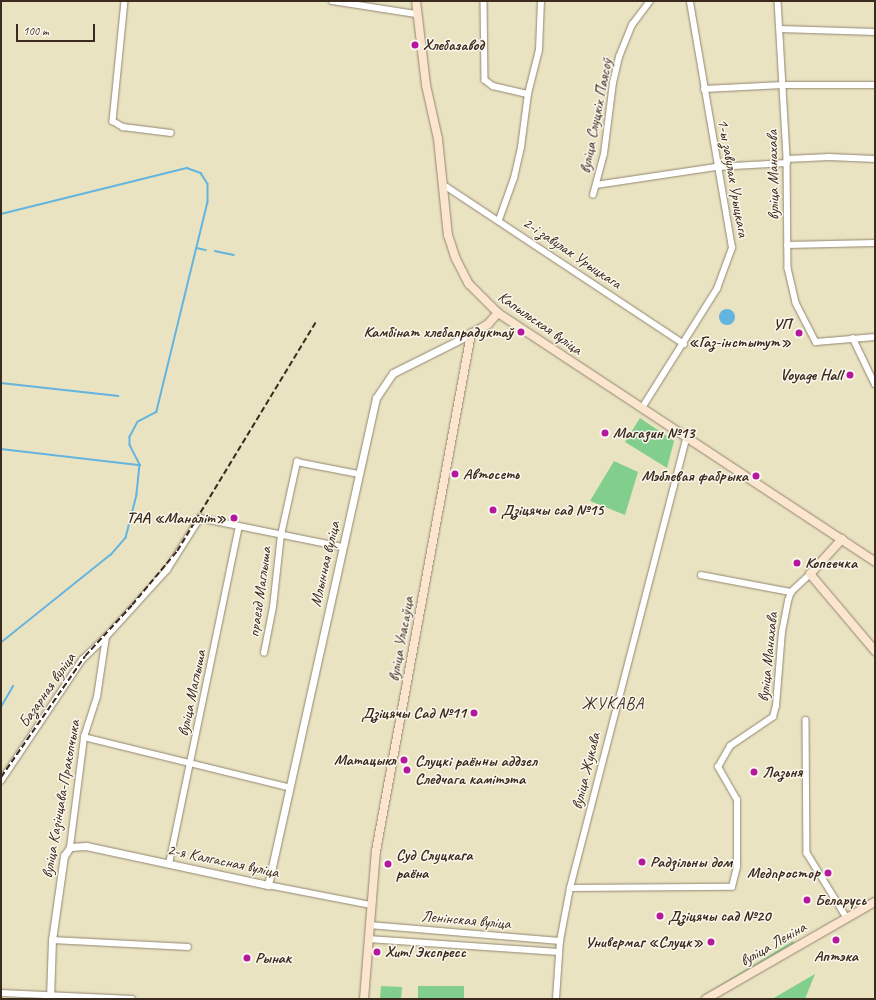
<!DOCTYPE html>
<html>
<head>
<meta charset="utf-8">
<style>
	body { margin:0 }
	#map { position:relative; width:876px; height:1000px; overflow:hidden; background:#eae3c2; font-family:Caveat,sans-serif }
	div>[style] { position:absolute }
	.green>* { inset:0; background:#82cf8d }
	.water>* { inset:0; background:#63b4de }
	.round { border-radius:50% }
	.stream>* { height:1.5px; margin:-0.75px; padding:0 0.75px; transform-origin:0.75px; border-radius:0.75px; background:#63b4de }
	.roads { filter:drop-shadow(0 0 1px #928670) drop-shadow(0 0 1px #928670) }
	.minor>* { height:5.5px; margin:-2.75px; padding:0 2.75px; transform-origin:2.75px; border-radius:2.75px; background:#fff }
	.tertiary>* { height:7px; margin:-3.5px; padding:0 3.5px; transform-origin:3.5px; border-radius:3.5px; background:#fff }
	.secondary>* { height:8px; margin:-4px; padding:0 4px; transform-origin:4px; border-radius:4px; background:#fbe5cf }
	.rail>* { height:1.5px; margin-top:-0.75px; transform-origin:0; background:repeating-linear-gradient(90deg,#3b2a1e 0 6px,transparent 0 9px) }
	.dots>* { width:11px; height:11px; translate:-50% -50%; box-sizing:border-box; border:2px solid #fbf7ec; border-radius:50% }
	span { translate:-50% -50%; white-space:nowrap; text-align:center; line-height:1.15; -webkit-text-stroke:3px #fbf7ec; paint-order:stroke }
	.poi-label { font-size:16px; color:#3b2a1e; font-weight:700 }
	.left { translate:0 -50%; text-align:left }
	.right { translate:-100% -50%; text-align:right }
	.street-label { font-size:16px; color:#3b2a1e }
	.neighbourhood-label { font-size:17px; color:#3b2a1e; letter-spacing:1px }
	.frame { position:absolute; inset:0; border:2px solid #3b2a1e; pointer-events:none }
	.scale { position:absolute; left:16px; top:24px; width:79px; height:18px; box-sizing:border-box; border:2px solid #3b2a1e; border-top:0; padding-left:5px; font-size:12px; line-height:14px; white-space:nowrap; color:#3b2a1e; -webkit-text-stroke:3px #fbf7ec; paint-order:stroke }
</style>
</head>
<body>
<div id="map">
	<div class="green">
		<i style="clip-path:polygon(640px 418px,674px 441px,667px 468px,625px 442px)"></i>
		<i style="clip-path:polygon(614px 461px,638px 472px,625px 515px,590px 501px)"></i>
		<i style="clip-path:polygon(793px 941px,794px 943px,697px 999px)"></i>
		<i style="clip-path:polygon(815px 974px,805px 999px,772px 999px)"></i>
		<i style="clip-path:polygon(381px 986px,402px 987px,401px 999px,380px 998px)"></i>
		<i style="clip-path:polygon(418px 986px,464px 986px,464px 999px,418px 999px)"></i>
	</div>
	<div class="water">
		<i class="round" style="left:719px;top:309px;width:16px;height:16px"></i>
	</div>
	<div class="stream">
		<i style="left:1px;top:214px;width:192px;rotate:-13.9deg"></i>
		<i style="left:187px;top:168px;width:15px;rotate:20deg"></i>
		<i style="left:201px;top:173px;width:13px;rotate:58deg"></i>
		<i style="left:208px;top:184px;width:18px;rotate:90deg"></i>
		<i style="left:208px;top:202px;width:216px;rotate:103.7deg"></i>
		<i style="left:157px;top:412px;width:21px;rotate:152deg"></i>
		<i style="left:138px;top:422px;width:17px;rotate:118deg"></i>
		<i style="left:130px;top:437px;width:8px;rotate:90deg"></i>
		<i style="left:130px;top:445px;width:22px;rotate:63deg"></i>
		<i style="left:140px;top:465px;width:30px;rotate:96deg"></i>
		<i style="left:137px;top:495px;width:44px;rotate:104.3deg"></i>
		<i style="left:126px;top:538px;width:23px;rotate:131deg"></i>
		<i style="left:111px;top:555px;width:141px;rotate:141.3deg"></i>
		<i style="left:197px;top:248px;width:9px;rotate:13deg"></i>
		<i style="left:215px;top:251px;width:19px;rotate:12deg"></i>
		<i style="left:1px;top:383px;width:118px;rotate:6.3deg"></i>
		<i style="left:1px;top:449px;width:140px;rotate:6.6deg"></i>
		<i style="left:1px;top:707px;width:24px;rotate:-60deg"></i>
	</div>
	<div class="roads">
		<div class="minor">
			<i style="left:125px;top:1px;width:121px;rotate:95.7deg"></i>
			<i style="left:113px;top:121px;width:12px;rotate:31deg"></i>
			<i style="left:123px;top:127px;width:48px;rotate:7.1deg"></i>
			<i style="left:332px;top:1px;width:85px;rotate:8.8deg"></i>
			<i style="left:484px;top:1px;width:79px;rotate:89.3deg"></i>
			<i style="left:485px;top:80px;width:10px;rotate:37deg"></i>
			<i style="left:493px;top:86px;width:36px;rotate:13deg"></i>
			<i style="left:778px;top:1px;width:158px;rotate:86.7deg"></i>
			<i style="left:787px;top:159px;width:109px;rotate:89.5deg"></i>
			<i style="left:788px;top:268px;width:36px;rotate:77deg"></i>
			<i style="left:796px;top:303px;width:44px;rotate:62.9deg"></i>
			<i style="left:816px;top:342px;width:59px;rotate:-4.8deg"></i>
			<i style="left:780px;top:29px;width:95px;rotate:1.8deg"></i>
			<i style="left:704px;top:89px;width:79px;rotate:-2.9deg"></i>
			<i style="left:783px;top:85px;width:92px"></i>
			<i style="left:787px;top:159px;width:42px;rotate:-2.7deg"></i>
			<i style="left:829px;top:157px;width:46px;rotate:2.5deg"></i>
			<i style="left:444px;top:185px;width:288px;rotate:33.5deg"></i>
			<i style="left:596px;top:185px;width:121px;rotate:-8.5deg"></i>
			<i style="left:716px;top:167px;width:71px;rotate:-3.2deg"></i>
			<i style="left:593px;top:195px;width:42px;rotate:-75deg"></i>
			<i style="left:604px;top:154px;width:72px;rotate:-82.8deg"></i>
			<i style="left:613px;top:83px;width:27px;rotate:-77deg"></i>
			<i style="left:619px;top:57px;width:35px;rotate:-68deg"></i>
			<i style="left:632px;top:25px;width:30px;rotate:-53deg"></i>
			<i style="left:499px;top:220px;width:45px;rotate:-70.3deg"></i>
			<i style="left:514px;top:178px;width:32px;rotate:-77deg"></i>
			<i style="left:521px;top:147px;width:53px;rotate:-82.5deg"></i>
			<i style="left:528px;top:94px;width:45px;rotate:-76deg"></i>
			<i style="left:539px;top:50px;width:49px;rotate:-87.7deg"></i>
			<i style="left:787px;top:245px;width:88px;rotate:-1.3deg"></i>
			<i style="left:853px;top:338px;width:51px;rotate:64.4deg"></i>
			<i style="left:642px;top:408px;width:141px;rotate:-57.8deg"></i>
			<i style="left:717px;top:289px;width:44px;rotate:-69.9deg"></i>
			<i style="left:732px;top:248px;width:251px;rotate:-99.7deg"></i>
			<i style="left:701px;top:575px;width:92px;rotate:10.7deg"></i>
			<i style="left:264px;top:653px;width:47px;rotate:-78.9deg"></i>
			<i style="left:273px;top:607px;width:72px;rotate:-83.7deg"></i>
			<i style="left:281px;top:535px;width:75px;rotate:-77.6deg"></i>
			<i style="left:297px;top:462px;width:63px;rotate:11deg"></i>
			<i style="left:806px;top:720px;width:133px;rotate:89.6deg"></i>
			<i style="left:807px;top:853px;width:76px;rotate:58.4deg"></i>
			<i style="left:84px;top:737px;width:210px;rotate:13.8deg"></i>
			<i style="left:1px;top:781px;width:146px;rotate:-56.2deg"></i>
			<i style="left:82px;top:660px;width:33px;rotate:-44deg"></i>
			<i style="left:70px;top:847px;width:111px;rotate:-82.7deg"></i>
			<i style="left:84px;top:737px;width:42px;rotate:-72deg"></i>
			<i style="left:97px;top:697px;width:61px;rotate:-81.5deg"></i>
			<i style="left:106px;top:637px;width:91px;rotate:-47.7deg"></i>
			<i style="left:167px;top:570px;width:62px;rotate:-57.6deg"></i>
			<i style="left:200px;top:518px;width:146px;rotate:11.5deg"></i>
			<i style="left:169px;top:864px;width:344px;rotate:-78.3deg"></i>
			<i style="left:268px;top:885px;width:105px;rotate:11deg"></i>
			<i style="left:570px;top:888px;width:162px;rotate:-0.4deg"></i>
			<i style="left:732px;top:887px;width:21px;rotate:-76deg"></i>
			<i style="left:737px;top:867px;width:67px;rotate:-90deg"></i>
			<i style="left:737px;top:800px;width:38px;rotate:-120deg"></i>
			<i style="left:718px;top:767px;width:24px;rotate:-60deg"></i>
			<i style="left:730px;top:746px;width:52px;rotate:-34deg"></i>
			<i style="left:773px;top:717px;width:11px;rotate:-75deg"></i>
			<i style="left:776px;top:706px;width:74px;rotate:-85.4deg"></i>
			<i style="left:782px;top:632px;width:32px;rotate:-79deg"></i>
			<i style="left:788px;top:601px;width:9px;rotate:-72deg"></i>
			<i style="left:791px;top:592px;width:26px;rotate:-43deg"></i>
			<i style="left:369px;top:925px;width:192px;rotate:4.8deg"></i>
			<i style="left:368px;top:939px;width:191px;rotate:3.9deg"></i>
			<i style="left:52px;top:940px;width:136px;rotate:2.9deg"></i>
			<i style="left:1px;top:993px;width:131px;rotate:2.6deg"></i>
			<i style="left:556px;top:999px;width:58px;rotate:-86.1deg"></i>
			<i style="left:560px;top:941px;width:54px;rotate:-79.3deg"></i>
			<i style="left:570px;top:888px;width:467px;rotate:-75.5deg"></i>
		</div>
		<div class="tertiary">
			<i style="left:50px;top:999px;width:59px;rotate:-88.1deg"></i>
			<i style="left:52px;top:940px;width:85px;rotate:-81.9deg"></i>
			<i style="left:64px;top:856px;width:11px;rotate:-56deg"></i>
			<i style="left:70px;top:847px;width:16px;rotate:-4deg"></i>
			<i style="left:86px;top:846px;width:186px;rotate:12.1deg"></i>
			<i style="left:268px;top:885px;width:499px;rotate:-77.5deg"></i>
			<i style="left:376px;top:398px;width:30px;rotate:-56deg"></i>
			<i style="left:393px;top:373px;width:87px;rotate:-26.6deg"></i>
		</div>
		<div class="secondary">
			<i style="left:416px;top:1px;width:85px;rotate:83.2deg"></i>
			<i style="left:426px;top:85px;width:55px;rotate:77.5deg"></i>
			<i style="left:438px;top:139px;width:97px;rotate:84.1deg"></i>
			<i style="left:448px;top:235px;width:25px;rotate:72deg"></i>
			<i style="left:456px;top:259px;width:28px;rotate:63deg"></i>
			<i style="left:469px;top:284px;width:41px;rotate:45deg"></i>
			<i style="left:498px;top:313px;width:452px;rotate:33.4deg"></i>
			<i style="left:842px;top:539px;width:47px;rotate:132.4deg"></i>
			<i style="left:810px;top:574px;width:101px;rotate:49.8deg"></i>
			<i style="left:364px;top:999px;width:148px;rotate:-85.4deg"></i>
			<i style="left:376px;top:851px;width:526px;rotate:-79.59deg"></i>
			<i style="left:471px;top:334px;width:20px;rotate:-30deg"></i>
			<i style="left:488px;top:324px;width:15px;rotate:-48deg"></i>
			<i style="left:706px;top:999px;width:195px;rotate:-29.9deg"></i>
		</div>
	</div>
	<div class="rail">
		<i style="left:1px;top:777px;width:147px;rotate:-55.2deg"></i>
		<i style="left:85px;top:656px;width:69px;rotate:-47.3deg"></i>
		<i style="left:132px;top:605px;width:70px;rotate:-50.2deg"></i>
		<i style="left:177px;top:551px;width:270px;rotate:-58.8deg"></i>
	</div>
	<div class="dots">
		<i style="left:415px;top:45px;background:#b5179e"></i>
		<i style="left:521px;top:332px;background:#b5179e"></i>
		<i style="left:799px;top:333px;background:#b5179e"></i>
		<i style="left:850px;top:375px;background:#b5179e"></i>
		<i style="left:605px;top:433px;background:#b5179e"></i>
		<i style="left:455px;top:474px;background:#b5179e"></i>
		<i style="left:756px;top:476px;background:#b5179e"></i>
		<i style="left:493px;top:510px;background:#b5179e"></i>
		<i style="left:234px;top:518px;background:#b5179e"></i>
		<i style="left:797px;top:563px;background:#b5179e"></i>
		<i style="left:474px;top:713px;background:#b5179e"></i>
		<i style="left:404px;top:760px;background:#b5179e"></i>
		<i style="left:407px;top:770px;background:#b5179e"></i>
		<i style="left:754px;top:772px;background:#b5179e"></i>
		<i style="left:642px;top:862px;background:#b5179e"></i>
		<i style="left:388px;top:864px;background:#b5179e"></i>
		<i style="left:828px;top:873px;background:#b5179e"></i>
		<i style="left:807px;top:900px;background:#b5179e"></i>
		<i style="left:660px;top:916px;background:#b5179e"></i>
		<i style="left:836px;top:940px;background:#b5179e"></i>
		<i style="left:711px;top:942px;background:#b5179e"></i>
		<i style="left:377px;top:952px;background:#b5179e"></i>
		<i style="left:247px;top:958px;background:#b5179e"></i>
	</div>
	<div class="poi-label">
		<span class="left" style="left:423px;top:45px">Хлебазавод</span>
		<span class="right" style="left:791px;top:333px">УП<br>«Газ-інстытут»</span>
		<span class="right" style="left:513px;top:332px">Камбінат хлебапрадуктаў</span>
		<span class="right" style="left:842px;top:375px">Voyage Hall</span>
		<span class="left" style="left:613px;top:433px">Магазин №13</span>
		<span class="left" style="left:463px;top:474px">Автосеть</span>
		<span class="right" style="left:748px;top:476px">Мэблевая фабрыка</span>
		<span class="left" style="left:501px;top:510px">Дзіцячы сад №15</span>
		<span class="right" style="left:226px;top:518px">ТАА «Маналіт»</span>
		<span class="left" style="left:805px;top:563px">Копеечка</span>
		<span class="right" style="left:466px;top:713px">Дзіцячы Сад №11</span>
		<span class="right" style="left:396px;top:760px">Матацыкл</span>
		<span class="left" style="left:415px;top:770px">Слуцкі раённы аддзел<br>Следчага камітэта</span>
		<span class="left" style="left:762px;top:772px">Лазьня</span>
		<span class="left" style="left:396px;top:864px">Суд Слуцкага<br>раёна</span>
		<span class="left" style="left:650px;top:862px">Радзільны дом</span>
		<span class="right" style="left:820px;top:873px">Медпростор</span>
		<span class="left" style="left:815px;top:900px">Беларусь</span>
		<span class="left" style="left:668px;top:916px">Дзіцячы сад №20</span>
		<span class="right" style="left:703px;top:942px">Универмаг «Слуцк»</span>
		<span class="left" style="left:385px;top:952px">Хит! Экспресс</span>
		<span style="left:836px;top:956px">Аптэка</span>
		<span class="left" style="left:255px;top:958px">Рынак</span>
	</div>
	<div class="street-label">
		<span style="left:596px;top:116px;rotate:-79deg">вуліца Слуцкіх Паясоў</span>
		<span style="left:773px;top:175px;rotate:-91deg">вуліца Манахава</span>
		<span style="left:733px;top:178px;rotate:80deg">1-ы завулак Урыцкага</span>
		<span style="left:572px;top:253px;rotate:34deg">2-і завулак Урыцкага</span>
		<span style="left:540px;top:323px;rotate:35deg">Капыльская вуліца</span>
		<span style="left:325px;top:564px;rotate:-77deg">Млынная вуліца</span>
		<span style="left:260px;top:592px;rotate:-82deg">праезд Маглыша</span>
		<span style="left:401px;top:639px;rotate:-80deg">вуліца Уласаўца</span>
		<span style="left:768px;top:657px;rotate:-84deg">вуліца Манахава</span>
		<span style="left:47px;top:690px;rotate:-55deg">Базарная вуліца</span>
		<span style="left:192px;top:693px;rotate:-78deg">вуліца Маглыша</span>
		<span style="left:586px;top:771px;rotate:-76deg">вуліца Жукава</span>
		<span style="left:61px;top:799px;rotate:-80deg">вуліца Казінцава-Пракопчыка</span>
		<span style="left:223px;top:861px;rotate:12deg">2-я Калгасная вуліца</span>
		<span style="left:466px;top:920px;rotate:5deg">Ленінская вуліца</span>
		<span style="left:773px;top:944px;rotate:-30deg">вуліца Леніна</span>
	</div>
	<div class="neighbourhood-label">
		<span style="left:613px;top:704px">ЖУКАВА</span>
	</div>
	<div class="frame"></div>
	<div class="scale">100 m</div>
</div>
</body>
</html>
